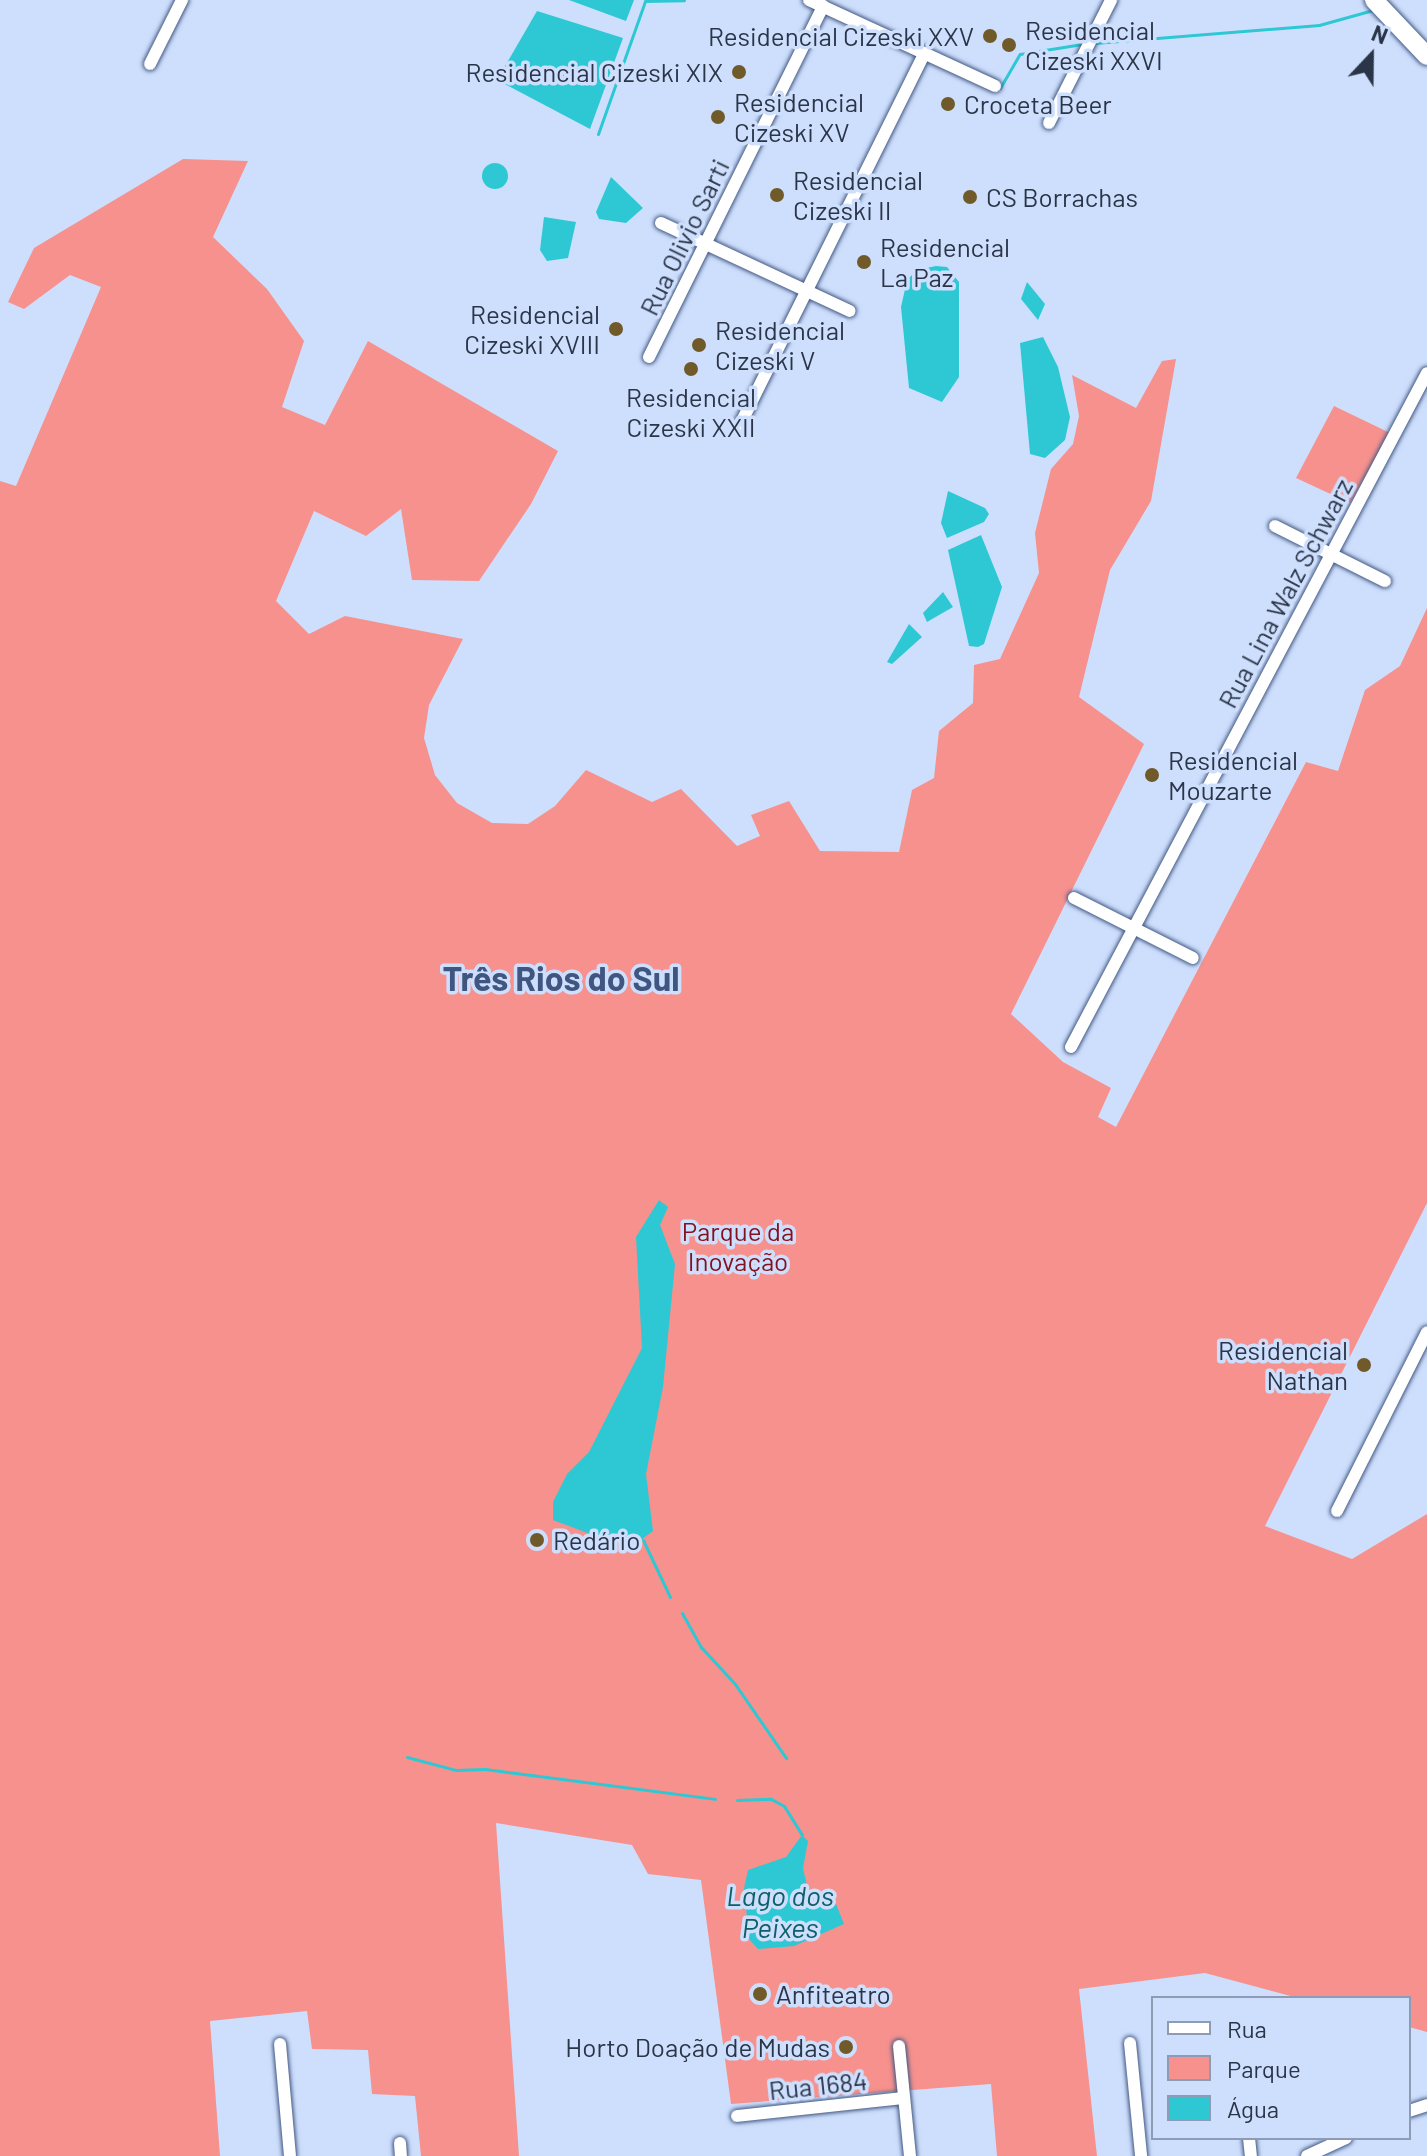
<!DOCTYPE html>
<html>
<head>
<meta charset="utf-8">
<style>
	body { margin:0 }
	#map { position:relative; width:1427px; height:2156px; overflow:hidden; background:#cedffd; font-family:Barlow,sans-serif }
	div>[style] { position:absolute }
	.green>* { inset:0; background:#f6918d }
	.water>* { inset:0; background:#2dc8d4 }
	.round { border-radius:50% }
	.stream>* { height:3px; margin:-1.5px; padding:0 1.5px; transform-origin:1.5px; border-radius:1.5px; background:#2dc8d4 }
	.roads { filter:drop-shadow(0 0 2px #425883) drop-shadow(0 0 2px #425883) }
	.street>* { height:12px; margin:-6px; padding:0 6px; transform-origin:6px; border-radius:6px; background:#fff }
	.secondary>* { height:18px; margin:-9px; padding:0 9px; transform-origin:9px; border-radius:9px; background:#fff }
	.dots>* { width:22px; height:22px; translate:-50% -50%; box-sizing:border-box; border:4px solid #cedffd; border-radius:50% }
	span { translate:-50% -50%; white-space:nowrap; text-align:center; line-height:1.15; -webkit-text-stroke:7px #cedffd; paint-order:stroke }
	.poi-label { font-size:26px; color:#2b3548 }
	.left { translate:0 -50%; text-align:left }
	.right { translate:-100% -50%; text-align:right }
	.street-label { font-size:26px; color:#2b3548 }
	.park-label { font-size:26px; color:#83121e }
	.water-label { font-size:28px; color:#0c6066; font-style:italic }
	.district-label { font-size:34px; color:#40557f; font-weight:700 }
	.legend { position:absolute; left:1151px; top:1996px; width:260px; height:144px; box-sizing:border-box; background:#cedffd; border:2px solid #8d9bb5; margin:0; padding:10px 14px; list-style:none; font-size:24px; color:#2b3548 }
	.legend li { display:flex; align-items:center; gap:16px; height:40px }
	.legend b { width:40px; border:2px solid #8d9bb5 }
	.north { position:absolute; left:1331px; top:16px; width:80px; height:80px; -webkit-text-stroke:6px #cedffd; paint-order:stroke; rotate:22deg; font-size:22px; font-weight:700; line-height:32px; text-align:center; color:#2b3548 }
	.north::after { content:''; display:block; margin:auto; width:28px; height:36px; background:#2b3548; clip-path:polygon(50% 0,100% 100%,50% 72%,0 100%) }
</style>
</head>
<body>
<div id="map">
	<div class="green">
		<i style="clip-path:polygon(183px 159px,248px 161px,213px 237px,267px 289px,304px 341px,282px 407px,325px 425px,368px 341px,558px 451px,531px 504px,479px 581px,412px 580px,401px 509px,366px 536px,314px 511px,276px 601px,309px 634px,345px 616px,463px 639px,429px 705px,424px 738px,435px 775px,457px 803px,492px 823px,528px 824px,555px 806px,586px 770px,652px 802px,681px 789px,737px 846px,760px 836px,751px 815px,789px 801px,820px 851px,899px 852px,912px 790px,934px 778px,939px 731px,973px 703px,974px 665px,1000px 659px,1039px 573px,1035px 533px,1051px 469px,1073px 444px,1079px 416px,1072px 375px,1136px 408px,1162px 361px,1176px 359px,1151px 501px,1110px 570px,1079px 697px,1144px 744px,1011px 1014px,1063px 1062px,1111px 1088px,1098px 1117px,1116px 1127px,1306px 762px,1338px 771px,1365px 690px,1400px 666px,1427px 608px,1427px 1203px,1265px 1526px,1352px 1559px,1427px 1514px,1427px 2032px,1409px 2027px,1409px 1998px,1298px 1998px,1205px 1973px,1079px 1989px,1097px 2156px,997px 2156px,991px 2084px,731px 2104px,701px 1880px,648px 1874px,632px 1845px,496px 1823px,519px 2156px,421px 2156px,415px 2096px,372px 2094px,368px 2050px,312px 2049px,307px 2011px,210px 2021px,220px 2156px,0 2156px,0 481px,16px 486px,101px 287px,70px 275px,24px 309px,8px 302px,34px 248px)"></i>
		<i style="clip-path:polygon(1334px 406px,1390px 433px,1350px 503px,1296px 478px)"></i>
	</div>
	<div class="water">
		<i style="clip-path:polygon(569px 0,634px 0,626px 21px)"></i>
		<i style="clip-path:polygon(537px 11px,623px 38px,590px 129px,497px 80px)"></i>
		<i class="round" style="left:482px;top:163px;width:26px;height:26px"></i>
		<i style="clip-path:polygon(611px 177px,643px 208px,626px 223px,599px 219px,596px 212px)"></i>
		<i style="clip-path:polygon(544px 217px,576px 222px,568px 258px,547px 261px,540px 250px)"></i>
		<i style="clip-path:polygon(936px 266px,947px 267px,959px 282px,959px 377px,942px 402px,909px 388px,901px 307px,907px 280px,917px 270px)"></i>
		<i style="clip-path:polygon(1027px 282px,1045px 304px,1038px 320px,1021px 299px)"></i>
		<i style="clip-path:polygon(1043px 337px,1058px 367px,1070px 417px,1065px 440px,1045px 458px,1030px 454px,1020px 343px)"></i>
		<i style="clip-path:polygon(948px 491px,985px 508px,989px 514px,984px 522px,947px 538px,941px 523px)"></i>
		<i style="clip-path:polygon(981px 535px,1002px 587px,984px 644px,978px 647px,969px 646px,948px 550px)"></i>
		<i style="clip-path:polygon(943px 592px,953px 607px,927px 622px,923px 613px)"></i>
		<i style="clip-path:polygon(909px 624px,922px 637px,892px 664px,887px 662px)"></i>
		<i style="clip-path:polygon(659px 1200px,668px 1207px,660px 1225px,675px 1264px,663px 1387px,646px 1474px,653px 1531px,638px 1542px,614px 1543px,553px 1520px,553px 1502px,567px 1474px,589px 1452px,642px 1348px,636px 1237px)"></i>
		<i style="clip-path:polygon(802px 1835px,808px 1841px,803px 1868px,808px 1890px,836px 1904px,844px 1924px,794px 1946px,758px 1949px,749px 1939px,744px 1888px,748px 1870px,786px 1857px)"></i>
	</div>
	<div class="stream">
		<i style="left:1095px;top:43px;width:225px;rotate:-4.6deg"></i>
		<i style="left:1319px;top:25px;width:56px;rotate:-15.5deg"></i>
		<i style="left:1000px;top:88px;width:39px;rotate:-60deg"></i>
		<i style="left:1020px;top:54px;width:63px;rotate:-9.2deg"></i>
		<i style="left:598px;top:134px;width:141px;rotate:-70.5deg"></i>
		<i style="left:645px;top:1px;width:39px;rotate:-1deg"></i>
		<i style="left:643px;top:1540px;width:63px;rotate:64.7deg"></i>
		<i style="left:682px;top:1613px;width:39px;rotate:61deg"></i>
		<i style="left:701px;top:1647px;width:50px;rotate:47.4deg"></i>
		<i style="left:735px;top:1684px;width:90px;rotate:55.4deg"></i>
		<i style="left:407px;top:1757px;width:51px;rotate:14.9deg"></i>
		<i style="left:456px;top:1770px;width:29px;rotate:-2deg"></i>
		<i style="left:485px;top:1769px;width:232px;rotate:7.4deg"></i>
		<i style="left:737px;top:1800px;width:34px;rotate:-2deg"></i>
		<i style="left:771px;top:1799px;width:15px;rotate:28deg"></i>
		<i style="left:784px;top:1806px;width:34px;rotate:58deg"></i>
	</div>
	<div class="roads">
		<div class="street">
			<i style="left:809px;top:0;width:205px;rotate:24.8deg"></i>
			<i style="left:150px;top:64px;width:72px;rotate:-63.4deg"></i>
			<i style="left:1049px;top:123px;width:138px;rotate:-63.2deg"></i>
			<i style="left:661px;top:223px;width:208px;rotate:25deg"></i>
			<i style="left:649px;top:357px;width:392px;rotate:-63.6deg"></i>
			<i style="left:740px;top:425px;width:415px;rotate:-63.6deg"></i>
			<i style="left:1275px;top:526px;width:123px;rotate:26.6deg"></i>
			<i style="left:1074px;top:898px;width:133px;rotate:26.8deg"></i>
			<i style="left:1071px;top:1047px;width:762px;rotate:-62.16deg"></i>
			<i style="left:1337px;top:1511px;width:200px;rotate:-63.3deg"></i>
			<i style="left:1130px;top:2043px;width:114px;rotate:84.4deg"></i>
			<i style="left:280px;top:2044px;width:112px;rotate:84.9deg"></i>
			<i style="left:899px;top:2046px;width:111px;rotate:84.3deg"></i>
			<i style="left:1409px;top:2111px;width:19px;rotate:-18deg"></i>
			<i style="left:737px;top:2116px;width:168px;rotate:-6.2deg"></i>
			<i style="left:1249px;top:2138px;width:18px;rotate:84deg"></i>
			<i style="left:400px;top:2143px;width:13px;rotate:86deg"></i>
			<i style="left:1307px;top:2156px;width:43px;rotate:-24.8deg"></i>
		</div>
		<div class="secondary">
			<i style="left:1374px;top:0;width:77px;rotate:46.6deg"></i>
		</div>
	</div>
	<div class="dots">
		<i style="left:990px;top:36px;background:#715a2a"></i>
		<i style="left:1009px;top:45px;background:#715a2a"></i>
		<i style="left:739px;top:72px;background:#715a2a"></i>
		<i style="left:948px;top:104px;background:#715a2a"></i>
		<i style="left:718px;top:117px;background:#715a2a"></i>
		<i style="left:777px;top:195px;background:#715a2a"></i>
		<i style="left:970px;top:197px;background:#715a2a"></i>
		<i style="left:864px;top:262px;background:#715a2a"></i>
		<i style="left:616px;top:329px;background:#715a2a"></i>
		<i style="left:699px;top:345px;background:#715a2a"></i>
		<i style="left:691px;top:369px;background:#715a2a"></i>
		<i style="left:1152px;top:775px;background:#715a2a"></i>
		<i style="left:1364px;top:1365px;background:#715a2a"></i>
		<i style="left:537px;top:1540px;background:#715a2a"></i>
		<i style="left:760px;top:1994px;background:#715a2a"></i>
		<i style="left:846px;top:2047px;background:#715a2a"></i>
	</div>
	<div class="poi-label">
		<span class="left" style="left:1025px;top:45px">Residencial<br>Cizeski XXVI</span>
		<span class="right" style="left:974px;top:36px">Residencial Cizeski XXV</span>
		<span class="right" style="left:723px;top:72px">Residencial Cizeski XIX</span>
		<span class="left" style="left:734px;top:117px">Residencial<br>Cizeski XV</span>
		<span class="left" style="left:964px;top:104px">Croceta Beer</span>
		<span class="left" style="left:793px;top:195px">Residencial<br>Cizeski II</span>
		<span class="left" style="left:986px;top:197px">CS Borrachas</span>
		<span class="left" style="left:880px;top:262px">Residencial<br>La Paz</span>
		<span class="right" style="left:600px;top:329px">Residencial<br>Cizeski XVIII</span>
		<span class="left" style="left:715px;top:345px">Residencial<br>Cizeski V</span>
		<span style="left:691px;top:412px">Residencial<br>Cizeski XXII</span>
		<span class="left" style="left:1168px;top:775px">Residencial<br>Mouzarte</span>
		<span class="right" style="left:1348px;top:1365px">Residencial<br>Nathan</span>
		<span class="left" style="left:553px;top:1540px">Redário</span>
		<span class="left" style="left:776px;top:1994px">Anfiteatro</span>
		<span class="right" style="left:830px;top:2047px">Horto Doação de Mudas</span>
	</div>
	<div class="street-label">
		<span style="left:684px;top:237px;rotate:-64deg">Rua Olivio Sarti</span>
		<span style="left:1285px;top:593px;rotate:-62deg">Rua Lina Walz Schwarz</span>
		<span style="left:818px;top:2085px;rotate:-6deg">Rua 1684</span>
	</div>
	<div class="park-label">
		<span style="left:738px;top:1246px">Parque da<br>Inovação</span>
	</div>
	<div class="water-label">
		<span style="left:780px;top:1911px">Lago dos<br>Peixes</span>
	</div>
	<div class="district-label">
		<span style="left:561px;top:978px">Três Rios do Sul</span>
	</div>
	<ul class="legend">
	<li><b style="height:10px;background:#fff"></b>Rua</li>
	<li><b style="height:22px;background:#f6918d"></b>Parque</li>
	<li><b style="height:22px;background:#2dc8d4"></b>Água</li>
	</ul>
	<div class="north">N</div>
</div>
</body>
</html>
